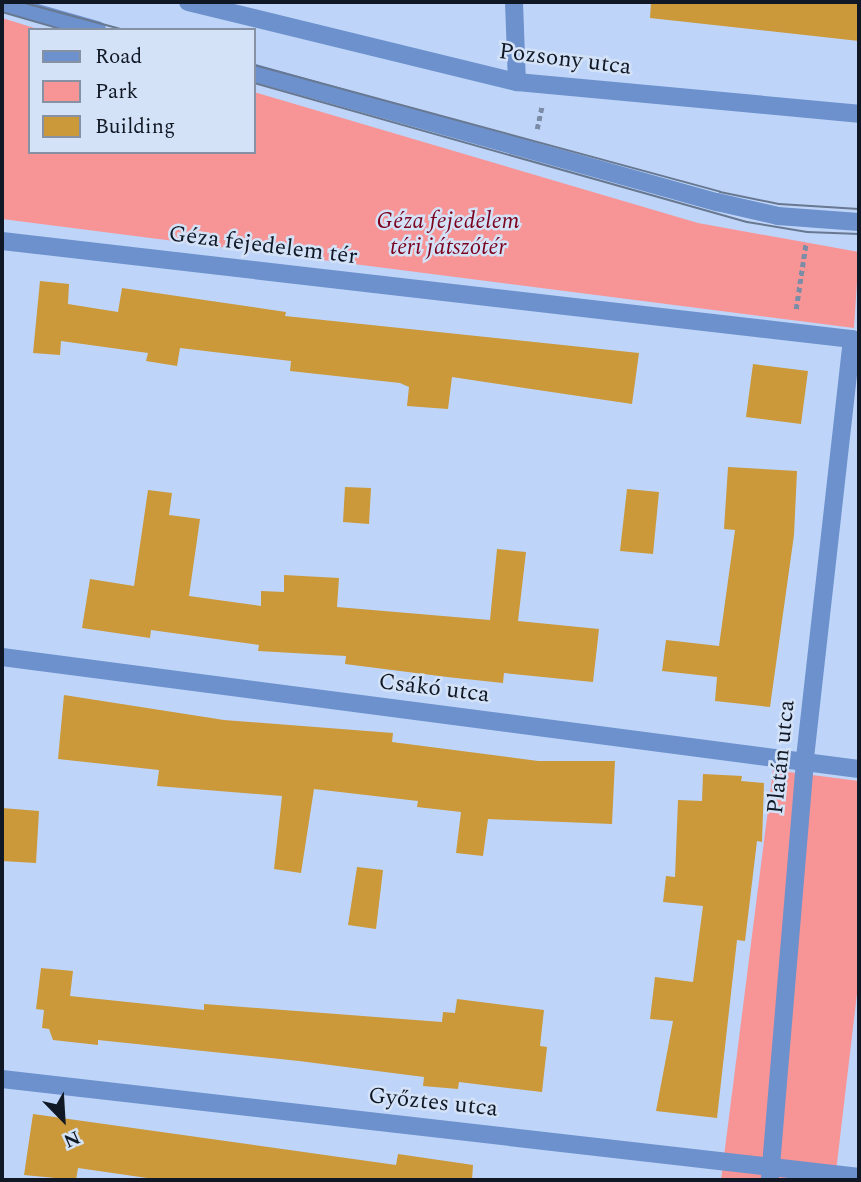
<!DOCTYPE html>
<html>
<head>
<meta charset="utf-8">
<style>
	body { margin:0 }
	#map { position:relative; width:861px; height:1182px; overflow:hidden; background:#bed5f9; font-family:Spectral,serif }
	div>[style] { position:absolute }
	.green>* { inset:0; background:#f79596 }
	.building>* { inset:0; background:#cb983a }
	.path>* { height:4.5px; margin-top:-2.25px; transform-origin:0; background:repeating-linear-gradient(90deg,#7b8ca7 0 5px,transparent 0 8.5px) }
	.minor>* { height:18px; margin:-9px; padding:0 9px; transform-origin:9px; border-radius:9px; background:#6d91cc }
	.tram>* { height:2px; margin:-1px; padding:0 1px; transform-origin:1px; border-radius:1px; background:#687891 }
	span { translate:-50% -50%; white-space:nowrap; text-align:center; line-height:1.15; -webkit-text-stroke:5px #d4e2f8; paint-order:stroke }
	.street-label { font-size:23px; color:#101825 }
	.park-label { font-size:23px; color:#7a001b; font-style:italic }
	.frame { position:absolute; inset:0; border:4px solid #101825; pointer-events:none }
	.legend { position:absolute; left:28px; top:28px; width:228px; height:126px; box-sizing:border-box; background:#d4e2f8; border:2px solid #8691a4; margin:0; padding:9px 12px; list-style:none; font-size:21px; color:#101825 }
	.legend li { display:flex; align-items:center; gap:14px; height:35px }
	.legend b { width:35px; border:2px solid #8691a4 }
	.north { position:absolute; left:28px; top:1084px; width:70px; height:70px; -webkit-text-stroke:5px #d4e2f8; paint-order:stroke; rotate:156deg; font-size:19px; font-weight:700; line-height:28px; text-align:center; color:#101825 }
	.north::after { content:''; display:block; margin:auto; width:24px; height:32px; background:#101825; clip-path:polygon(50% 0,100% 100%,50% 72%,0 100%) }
</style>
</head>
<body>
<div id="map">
	<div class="green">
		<i style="clip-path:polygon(2px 18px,41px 30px,30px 30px,30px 152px,254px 152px,254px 92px,698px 223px,859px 252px,854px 328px,2px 219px)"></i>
		<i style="clip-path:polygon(773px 770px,859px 781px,859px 977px,835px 1180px,721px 1180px)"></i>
	</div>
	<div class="building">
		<i style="clip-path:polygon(651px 2px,859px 2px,859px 41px,650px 18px)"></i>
		<i style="clip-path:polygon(40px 281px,69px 284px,68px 304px,118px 312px,122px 288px,286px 312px,285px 316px,639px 353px,632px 404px,452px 377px,448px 409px,407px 406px,409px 387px,400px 383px,290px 371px,291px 361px,180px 348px,177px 366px,146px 361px,148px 353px,61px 341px,60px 355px,33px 353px)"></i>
		<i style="clip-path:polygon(753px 364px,808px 371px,801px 424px,746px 417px)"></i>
		<i style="clip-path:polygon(728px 467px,797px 471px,794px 535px,770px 707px,715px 701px,717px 677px,662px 671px,666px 640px,719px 646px,735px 530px,724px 529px)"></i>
		<i style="clip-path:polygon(345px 487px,371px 488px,369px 524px,343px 522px)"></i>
		<i style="clip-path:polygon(627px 489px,659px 492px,653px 554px,620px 551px)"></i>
		<i style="clip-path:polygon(148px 490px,172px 493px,169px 515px,200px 519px,189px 596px,261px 606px,261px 591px,284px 592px,284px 575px,339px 578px,337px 607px,490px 620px,497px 549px,526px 552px,518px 621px,599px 629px,593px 682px,504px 673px,503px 683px,447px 677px,345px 664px,346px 656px,258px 651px,259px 645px,151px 630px,150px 638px,82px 628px,90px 579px,134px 586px)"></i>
		<i style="clip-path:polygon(64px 695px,224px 720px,393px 733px,392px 742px,538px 761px,615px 761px,612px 824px,488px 819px,483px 856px,456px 853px,461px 812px,417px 807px,418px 801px,314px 789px,301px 873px,274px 869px,282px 796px,157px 786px,159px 770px,58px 759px)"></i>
		<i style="clip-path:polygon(703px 774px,742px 776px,741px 781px,764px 783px,762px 842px,757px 841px,745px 941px,737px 940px,717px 1118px,656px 1111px,673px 1021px,650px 1019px,655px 977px,693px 982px,703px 906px,663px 902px,666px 876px,675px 877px,678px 800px,702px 801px)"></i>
		<i style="clip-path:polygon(2px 808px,39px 811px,36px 863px,2px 861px)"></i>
		<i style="clip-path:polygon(357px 867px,383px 870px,376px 929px,348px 925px)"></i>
		<i style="clip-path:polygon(41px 968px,73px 971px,70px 996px,204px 1010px,204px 1004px,442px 1022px,443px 1012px,455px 1013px,457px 999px,544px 1010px,540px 1046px,547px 1047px,542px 1092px,459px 1082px,458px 1089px,423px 1086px,424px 1077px,299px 1061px,98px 1040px,98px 1045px,53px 1040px,49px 1029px,42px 1028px,44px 1010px,36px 1009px)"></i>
		<i style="clip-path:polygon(33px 1114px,396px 1165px,398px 1154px,473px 1165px,472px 1180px,161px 1180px,78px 1168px,76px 1180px,24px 1175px)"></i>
	</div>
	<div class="path">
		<i style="left:537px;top:129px;width:24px;rotate:-78deg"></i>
		<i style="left:796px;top:309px;width:68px;rotate:-81.5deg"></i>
	</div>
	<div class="minor">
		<i style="left:188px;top:2px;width:339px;rotate:13.7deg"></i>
		<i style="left:517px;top:82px;width:343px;rotate:5.3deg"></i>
		<i style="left:514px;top:2px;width:80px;rotate:87.9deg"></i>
		<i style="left:2px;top:3px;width:99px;rotate:15.9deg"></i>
		<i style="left:254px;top:73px;width:481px;rotate:15.6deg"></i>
		<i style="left:717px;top:202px;width:63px;rotate:12.9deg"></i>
		<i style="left:778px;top:216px;width:81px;rotate:4.2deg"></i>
		<i style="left:2px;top:241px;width:856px;rotate:6.58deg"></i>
		<i style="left:852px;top:339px;width:425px;rotate:96.4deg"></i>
		<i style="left:805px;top:761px;width:420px;rotate:94.8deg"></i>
		<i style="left:2px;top:657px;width:864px;rotate:7.45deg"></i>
		<i style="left:2px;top:1079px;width:863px;rotate:6.52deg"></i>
	</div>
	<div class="tram">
		<i style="left:21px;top:2px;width:107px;rotate:15.2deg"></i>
		<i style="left:2px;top:12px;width:65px;rotate:16.2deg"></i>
		<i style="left:254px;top:65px;width:483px;rotate:15.2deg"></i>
		<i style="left:720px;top:192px;width:60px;rotate:11.5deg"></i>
		<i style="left:779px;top:204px;width:80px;rotate:3.6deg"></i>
		<i style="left:254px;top:83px;width:512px;rotate:15.75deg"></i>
		<i style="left:747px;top:222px;width:61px;rotate:9.5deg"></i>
		<i style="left:807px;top:232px;width:52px;rotate:2.2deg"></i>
	</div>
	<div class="street-label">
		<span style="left:565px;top:60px;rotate:7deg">Pozsony utca</span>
		<span style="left:263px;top:246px;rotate:7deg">Géza fejedelem tér</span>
		<span style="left:434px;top:689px;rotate:7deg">Csákó utca</span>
		<span style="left:782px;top:757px;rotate:-84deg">Platán utca</span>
		<span style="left:433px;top:1103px;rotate:6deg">Győztes utca</span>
	</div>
	<div class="park-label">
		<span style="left:448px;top:235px">Géza fejedelem<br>téri játszótér</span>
	</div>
	<div class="frame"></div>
	<ul class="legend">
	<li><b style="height:9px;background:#6d91cc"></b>Road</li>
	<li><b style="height:19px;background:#f79596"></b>Park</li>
	<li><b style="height:19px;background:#cb983a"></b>Building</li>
	</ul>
	<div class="north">N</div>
</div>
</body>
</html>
